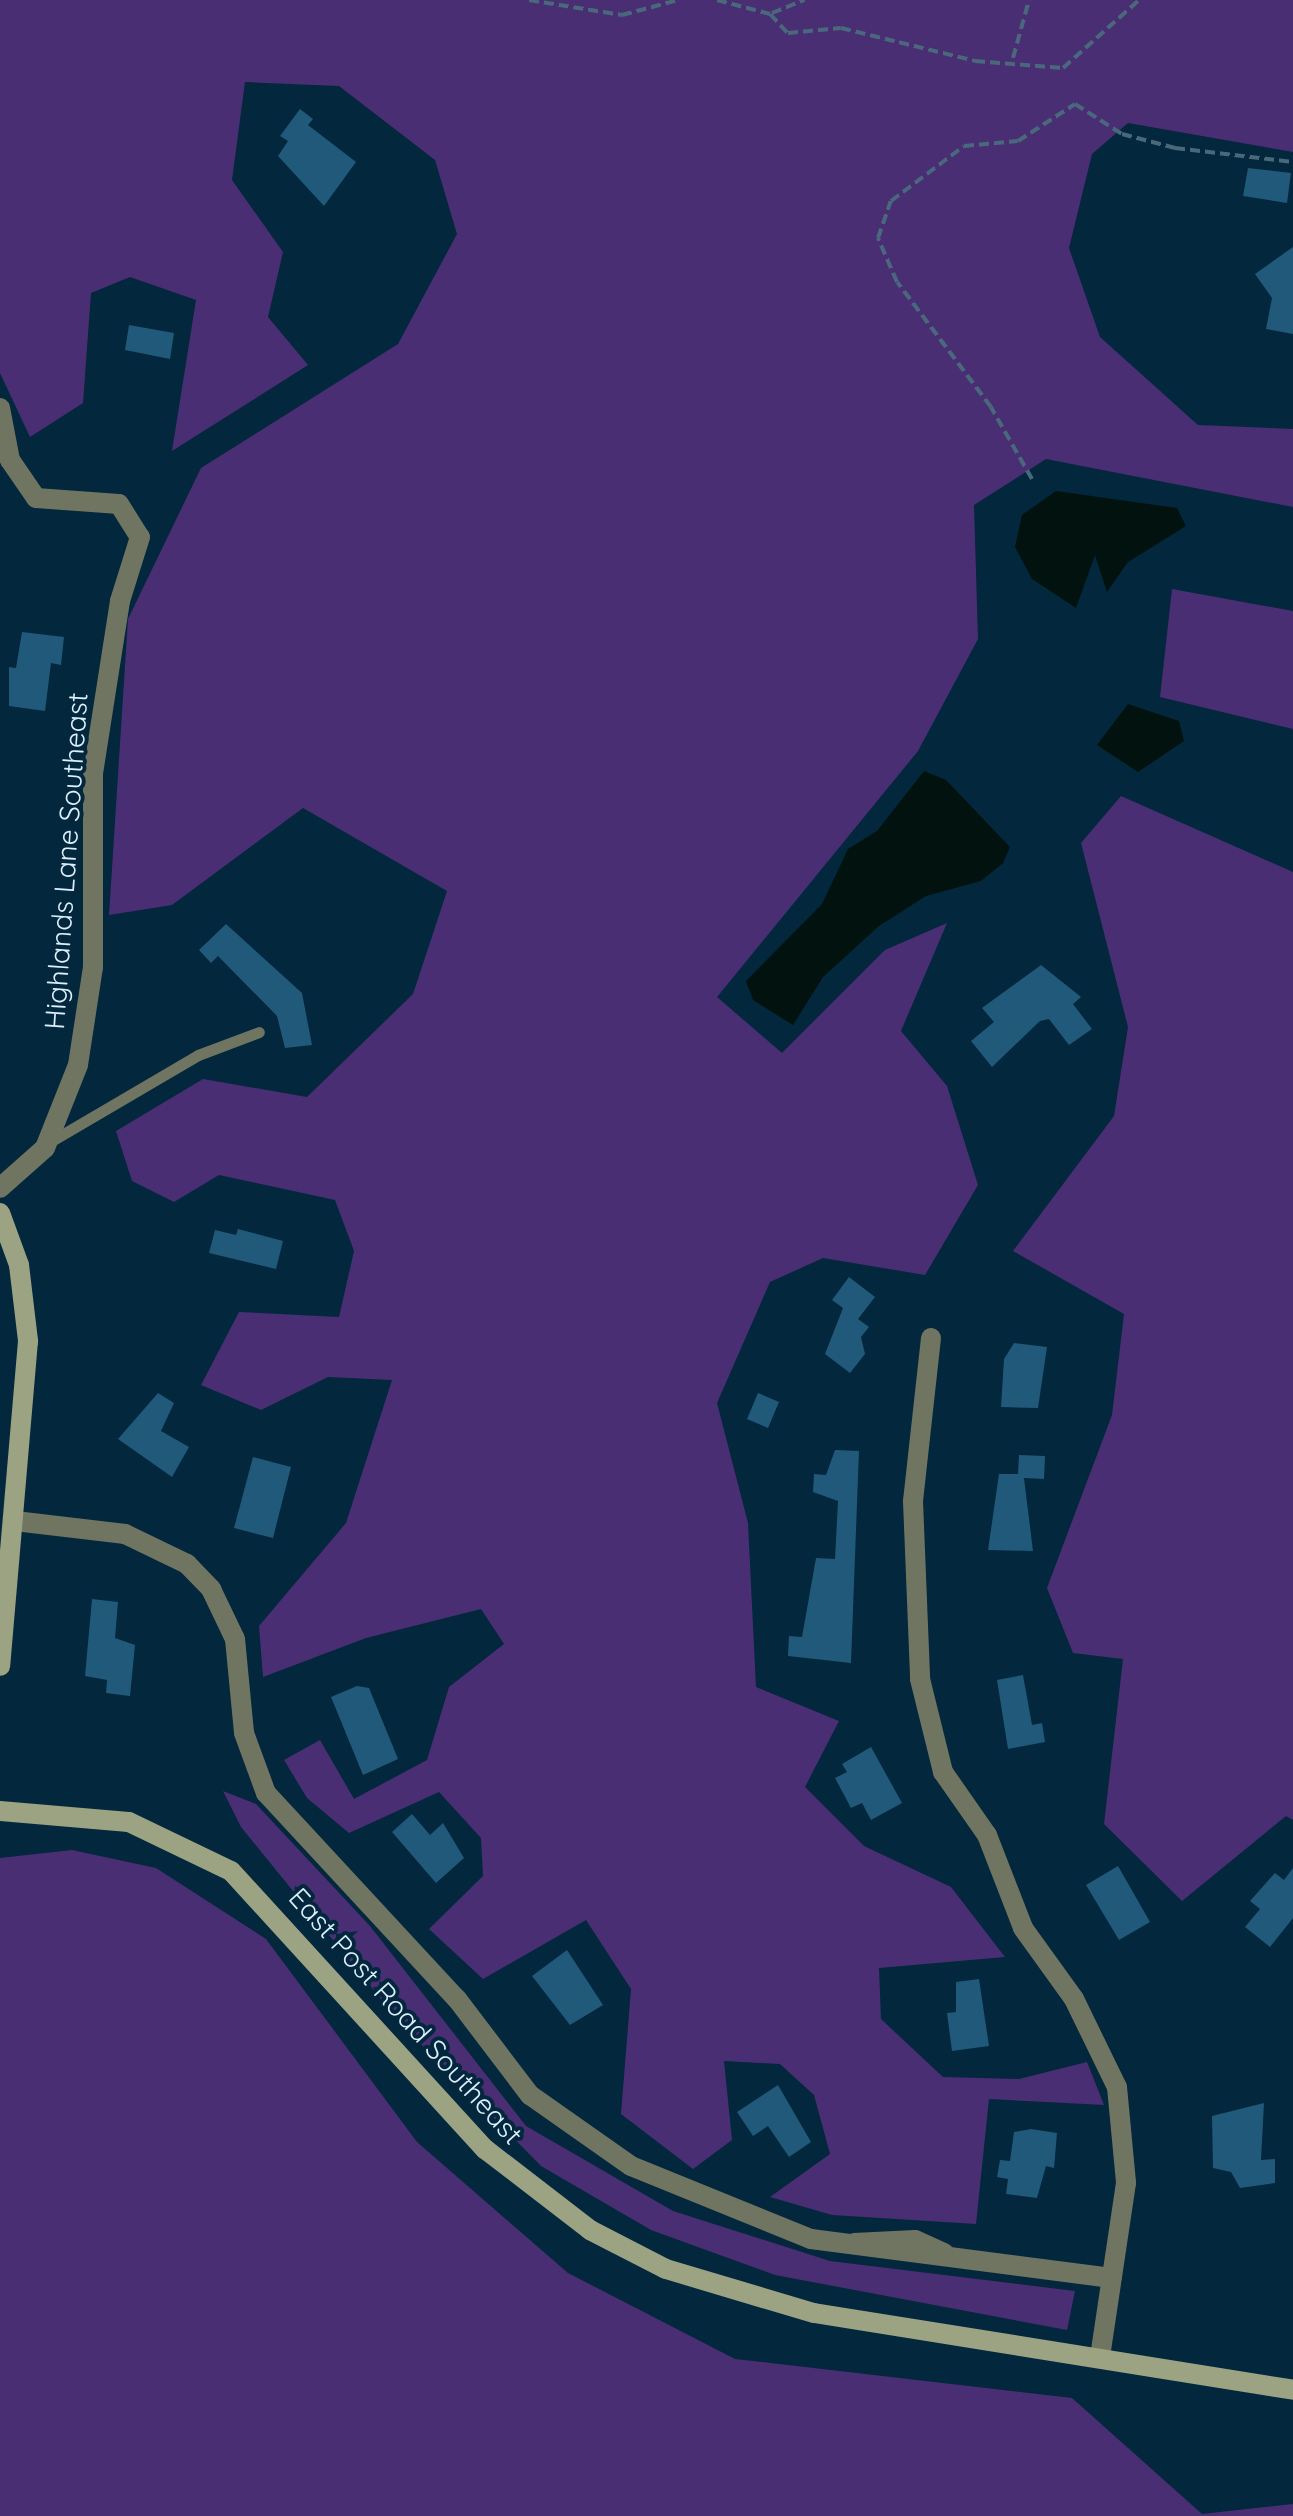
<!DOCTYPE html>
<html>
<head>
<meta charset="utf-8">
<style>
	body { margin:0 }
	#map { position:relative; width:1293px; height:2516px; overflow:hidden; background:#03273c; font-family:Quicksand,sans-serif }
	div>[style] { position:absolute }
	.green>* { inset:0; background:#492e74 }
	.water>* { inset:0; background:#02130f }
	.building>* { inset:0; background:#21597a }
	.path>* { height:4px; margin-top:-2px; transform-origin:0; background:repeating-linear-gradient(90deg,#49687b 0 10px,transparent 0 15px) }
	.service>* { height:11px; margin:-5.5px; padding:0 5.5px; transform-origin:5.5px; border-radius:5.5px; background:#707561 }
	.minor>* { height:20px; margin:-10px; padding:0 10px; transform-origin:10px; border-radius:10px; background:#707561 }
	.secondary>* { height:20px; margin:-10px; padding:0 10px; transform-origin:10px; border-radius:10px; background:#9ca383 }
	span { translate:-50% -50%; white-space:nowrap; text-align:center; line-height:1.15; -webkit-text-stroke:8px #03273c; paint-order:stroke }
	.street-label { font-size:28px; color:#dceffd }
</style>
</head>
<body>
<div id="map">
	<div class="green">
		<i style="clip-path:polygon(0 0,1293px 0,1293px 152px,1128px 123px,1092px 154px,1069px 248px,1100px 337px,1198px 425px,1293px 429px,1293px 507px,1046px 459px,974px 505px,978px 639px,918px 751px,717px 997px,782px 1053px,885px 950px,947px 923px,901px 1031px,947px 1086px,978px 1185px,925px 1275px,823px 1258px,770px 1282px,717px 1403px,748px 1523px,756px 1687px,839px 1721px,805px 1787px,864px 1846px,951px 1887px,1005px 1957px,879px 1968px,881px 2019px,943px 2077px,1019px 2079px,1087px 2062px,1104px 2105px,989px 2099px,976px 2224px,832px 2215px,770px 2197px,830px 2154px,814px 2095px,780px 2064px,724px 2061px,732px 2140px,693px 2169px,621px 2114px,631px 1989px,586px 1920px,483px 1979px,429px 1929px,483px 1876px,481px 1838px,439px 1792px,349px 1833px,307px 1798px,284px 1760px,320px 1740px,354px 1799px,427px 1760px,449px 1687px,504px 1644px,481px 1609px,366px 1638px,263px 1677px,259px 1626px,346px 1523px,392px 1380px,328px 1377px,261px 1410px,201px 1385px,239px 1312px,339px 1317px,354px 1251px,335px 1200px,219px 1175px,174px 1202px,132px 1181px,116px 1131px,203px 1079px,307px 1097px,413px 994px,447px 891px,303px 808px,172px 905px,109px 915px,128px 619px,201px 468px,398px 344px,457px 234px,435px 160px,339px 86px,245px 82px,232px 180px,283px 252px,268px 317px,308px 365px,172px 451px,196px 300px,130px 277px,91px 293px,83px 403px,30px 437px,0 373px)"></i>
		<i style="clip-path:polygon(1172px 589px,1293px 611px,1293px 729px,1160px 697px)"></i>
		<i style="clip-path:polygon(1121px 796px,1293px 872px,1293px 1820px,1286px 1816px,1182px 1901px,1104px 1824px,1123px 1659px,1073px 1653px,1047px 1588px,1112px 1415px,1124px 1314px,1013px 1251px,1114px 1116px,1128px 1027px,1081px 843px)"></i>
		<i style="clip-path:polygon(223px 1791px,256px 1804px,370px 1926px,526px 2126px,673px 2211px,830px 2261px,1075px 2291px,1067px 2330px,775px 2275px,651px 2230px,541px 2166px,402px 2025px,241px 1827px)"></i>
		<i style="clip-path:polygon(72px 1850px,156px 1868px,266px 1939px,417px 2142px,568px 2273px,735px 2359px,1072px 2398px,1202px 2514px,1293px 2504px,1293px 2516px,0 2516px,0 1858px)"></i>
	</div>
	<div class="water">
		<i style="clip-path:polygon(1056px 491px,1177px 508px,1186px 526px,1128px 562px,1107px 592px,1095px 555px,1076px 608px,1032px 579px,1015px 547px,1022px 515px)"></i>
		<i style="clip-path:polygon(1128px 704px,1179px 721px,1184px 741px,1138px 772px,1097px 745px)"></i>
		<i style="clip-path:polygon(924px 771px,946px 780px,1010px 847px,1003px 863px,981px 881px,926px 896px,879px 926px,823px 977px,793px 1025px,753px 1000px,746px 981px,822px 904px,848px 849px,877px 831px)"></i>
	</div>
	<div class="building">
		<i style="clip-path:polygon(300px 109px,313px 119px,308px 125px,356px 162px,324px 206px,278px 156px,288px 141px,280px 136px)"></i>
		<i style="clip-path:polygon(1248px 168px,1291px 173px,1287px 203px,1243px 196px)"></i>
		<i style="clip-path:polygon(1293px 247px,1293px 334px,1266px 329px,1272px 298px,1255px 274px)"></i>
		<i style="clip-path:polygon(129px 325px,174px 333px,170px 359px,125px 350px)"></i>
		<i style="clip-path:polygon(22px 632px,64px 637px,61px 665px,51px 663px,45px 711px,9px 706px,9px 667px,16px 668px)"></i>
		<i style="clip-path:polygon(226px 924px,302px 993px,312px 1045px,285px 1048px,277px 1016px,218px 956px,211px 963px,199px 950px)"></i>
		<i style="clip-path:polygon(1041px 965px,1081px 997px,1073px 1004px,1092px 1029px,1069px 1045px,1049px 1019px,1040px 1021px,992px 1067px,971px 1041px,994px 1022px,982px 1008px)"></i>
		<i style="clip-path:polygon(238px 1229px,283px 1241px,276px 1269px,209px 1253px,215px 1230px,236px 1235px)"></i>
		<i style="clip-path:polygon(849px 1277px,875px 1297px,858px 1319px,869px 1327px,861px 1337px,865px 1354px,850px 1373px,825px 1354px,843px 1308px,832px 1300px)"></i>
		<i style="clip-path:polygon(1014px 1343px,1047px 1347px,1038px 1408px,1001px 1407px,1004px 1359px)"></i>
		<i style="clip-path:polygon(158px 1393px,174px 1403px,161px 1431px,189px 1447px,172px 1477px,118px 1439px)"></i>
		<i style="clip-path:polygon(758px 1393px,779px 1402px,768px 1428px,747px 1419px)"></i>
		<i style="clip-path:polygon(835px 1450px,859px 1451px,851px 1663px,788px 1656px,789px 1636px,802px 1637px,816px 1558px,835px 1559px,838px 1501px,813px 1492px,814px 1474px,826px 1475px)"></i>
		<i style="clip-path:polygon(1019px 1455px,1045px 1456px,1044px 1479px,1024px 1478px,1033px 1551px,988px 1550px,999px 1474px,1018px 1474px)"></i>
		<i style="clip-path:polygon(253px 1457px,291px 1467px,273px 1538px,234px 1528px)"></i>
		<i style="clip-path:polygon(92px 1599px,118px 1602px,115px 1638px,135px 1645px,130px 1696px,106px 1693px,107px 1680px,85px 1676px)"></i>
		<i style="clip-path:polygon(1023px 1675px,1032px 1725px,1042px 1723px,1045px 1742px,1008px 1749px,997px 1680px)"></i>
		<i style="clip-path:polygon(357px 1686px,369px 1688px,398px 1759px,363px 1775px,331px 1697px)"></i>
		<i style="clip-path:polygon(871px 1747px,902px 1803px,871px 1820px,862px 1803px,851px 1808px,835px 1778px,847px 1772px,842px 1764px)"></i>
		<i style="clip-path:polygon(412px 1814px,430px 1835px,443px 1823px,464px 1858px,436px 1883px,392px 1832px)"></i>
		<i style="clip-path:polygon(1118px 1866px,1150px 1922px,1119px 1940px,1086px 1885px)"></i>
		<i style="clip-path:polygon(1293px 1868px,1293px 1918px,1270px 1947px,1245px 1927px,1260px 1909px,1250px 1901px,1275px 1873px,1284px 1880px)"></i>
		<i style="clip-path:polygon(567px 1950px,603px 2005px,570px 2025px,532px 1976px)"></i>
		<i style="clip-path:polygon(979px 1979px,989px 2046px,952px 2051px,947px 2013px,956px 2012px,956px 1982px)"></i>
		<i style="clip-path:polygon(778px 2085px,811px 2142px,789px 2157px,768px 2126px,753px 2136px,737px 2112px)"></i>
		<i style="clip-path:polygon(1264px 2103px,1261px 2160px,1275px 2159px,1275px 2183px,1240px 2188px,1231px 2172px,1213px 2168px,1212px 2116px)"></i>
		<i style="clip-path:polygon(1031px 2129px,1057px 2133px,1054px 2168px,1046px 2166px,1037px 2198px,1006px 2194px,1008px 2179px,997px 2177px,1000px 2160px,1010px 2161px,1014px 2132px)"></i>
	</div>
	<div class="path">
		<i style="left:529px;top:0;width:94px;rotate:9.2deg"></i>
		<i style="left:622px;top:15px;width:58px;rotate:-15deg"></i>
		<i style="left:717px;top:0;width:55px;rotate:14.8deg"></i>
		<i style="left:770px;top:14px;width:26px;rotate:47deg"></i>
		<i style="left:788px;top:33px;width:53px;rotate:-5.4deg"></i>
		<i style="left:841px;top:28px;width:138px;rotate:13.8deg"></i>
		<i style="left:975px;top:61px;width:88px;rotate:4.5deg"></i>
		<i style="left:1063px;top:68px;width:102px;rotate:-41.8deg"></i>
		<i style="left:772px;top:13px;width:35px;rotate:-22deg"></i>
		<i style="left:1013px;top:58px;width:60px;rotate:-74.6deg"></i>
		<i style="left:1032px;top:479px;width:83px;rotate:-119.7deg"></i>
		<i style="left:991px;top:407px;width:156px;rotate:-126.9deg"></i>
		<i style="left:897px;top:282px;width:48px;rotate:-113.4deg"></i>
		<i style="left:878px;top:238px;width:39px;rotate:-71deg"></i>
		<i style="left:891px;top:201px;width:91px;rotate:-37deg"></i>
		<i style="left:964px;top:146px;width:54px;rotate:-5.3deg"></i>
		<i style="left:1018px;top:141px;width:68px;rotate:-33deg"></i>
		<i style="left:1075px;top:104px;width:56px;rotate:32.6deg"></i>
		<i style="left:1122px;top:134px;width:55px;rotate:14.8deg"></i>
		<i style="left:1175px;top:148px;width:119px;rotate:6.8deg"></i>
	</div>
	<div class="service">
		<i style="left:48px;top:1143px;width:174px;rotate:-30.4deg"></i>
		<i style="left:198px;top:1055px;width:65px;rotate:-20.7deg"></i>
	</div>
	<div class="minor">
		<i style="left:0;top:408px;width:53px;rotate:79.1deg"></i>
		<i style="left:10px;top:460px;width:46px;rotate:55.6deg"></i>
		<i style="left:36px;top:498px;width:83px;rotate:4.1deg"></i>
		<i style="left:119px;top:504px;width:39px;rotate:58deg"></i>
		<i style="left:140px;top:537px;width:67px;rotate:107.4deg"></i>
		<i style="left:120px;top:601px;width:175px;rotate:98.9deg"></i>
		<i style="left:93px;top:774px;width:193px;rotate:90deg"></i>
		<i style="left:93px;top:967px;width:99px;rotate:98.7deg"></i>
		<i style="left:78px;top:1065px;width:89px;rotate:111.7deg"></i>
		<i style="left:45px;top:1148px;width:60px;rotate:138.4deg"></i>
		<i style="left:931px;top:1338px;width:164px;rotate:96.3deg"></i>
		<i style="left:913px;top:1501px;width:178px;rotate:87.7deg"></i>
		<i style="left:920px;top:1679px;width:96px;rotate:76.1deg"></i>
		<i style="left:943px;top:1772px;width:77px;rotate:55.1deg"></i>
		<i style="left:987px;top:1835px;width:100px;rotate:68.8deg"></i>
		<i style="left:1023px;top:1928px;width:87px;rotate:54.3deg"></i>
		<i style="left:1074px;top:1999px;width:98px;rotate:64deg"></i>
		<i style="left:1117px;top:2087px;width:96px;rotate:84.6deg"></i>
		<i style="left:1126px;top:2183px;width:177px;rotate:98.5deg"></i>
		<i style="left:15px;top:1521px;width:111px;rotate:6.7deg"></i>
		<i style="left:125px;top:1534px;width:69px;rotate:25.8deg"></i>
		<i style="left:187px;top:1564px;width:35px;rotate:46deg"></i>
		<i style="left:211px;top:1589px;width:55px;rotate:64.4deg"></i>
		<i style="left:235px;top:1639px;width:94px;rotate:84.5deg"></i>
		<i style="left:244px;top:1733px;width:64px;rotate:69.9deg"></i>
		<i style="left:266px;top:1793px;width:281px;rotate:47.2deg"></i>
		<i style="left:457px;top:1999px;width:121px;rotate:52.8deg"></i>
		<i style="left:530px;top:2095px;width:123px;rotate:35.1deg"></i>
		<i style="left:631px;top:2166px;width:194px;rotate:22.1deg"></i>
		<i style="left:811px;top:2239px;width:303px;rotate:7.4deg"></i>
		<i style="left:854px;top:2243px;width:61px;rotate:-2.8deg"></i>
		<i style="left:915px;top:2240px;width:32px;rotate:24deg"></i>
	</div>
	<div class="secondary">
		<i style="left:0;top:1213px;width:55px;rotate:69.9deg"></i>
		<i style="left:19px;top:1265px;width:77px;rotate:83.2deg"></i>
		<i style="left:28px;top:1341px;width:326px;rotate:94.9deg"></i>
		<i style="left:0;top:1811px;width:129px;rotate:4.9deg"></i>
		<i style="left:129px;top:1822px;width:113px;rotate:25.7deg"></i>
		<i style="left:231px;top:1871px;width:377px;rotate:47.6deg"></i>
		<i style="left:485px;top:2149px;width:133px;rotate:37.6deg"></i>
		<i style="left:590px;top:2230px;width:85px;rotate:27.2deg"></i>
		<i style="left:666px;top:2269px;width:154px;rotate:16.6deg"></i>
		<i style="left:814px;top:2313px;width:485px;rotate:9.1deg"></i>
	</div>
	<div class="street-label">
		<span style="left:66px;top:861px;rotate:-86deg">Highlands Lane Southeast</span>
		<span style="left:406px;top:2016px;rotate:48deg">East Post Road Southeast</span>
	</div>
</div>
</body>
</html>
